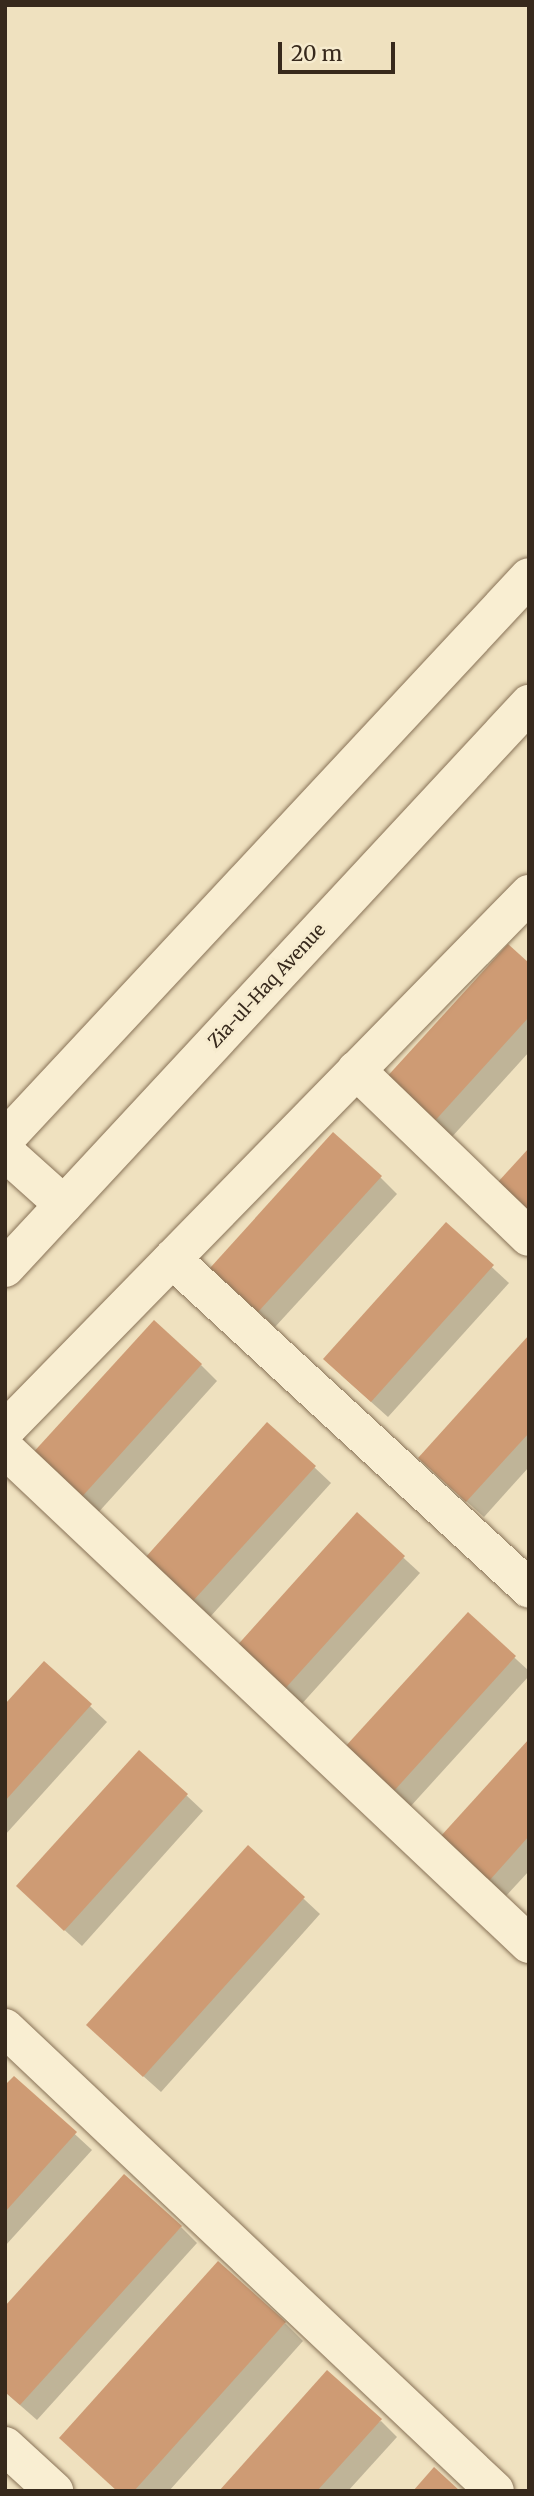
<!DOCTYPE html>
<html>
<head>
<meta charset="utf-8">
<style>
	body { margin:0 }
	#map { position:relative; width:534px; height:2496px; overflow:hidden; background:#efe1bf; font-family:Merriweather,serif }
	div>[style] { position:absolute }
	.shadow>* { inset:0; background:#0003 }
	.building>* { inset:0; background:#ce9b74 }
	.roads { filter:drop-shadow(0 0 2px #887257) drop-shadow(0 0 2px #887257) }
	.minor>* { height:38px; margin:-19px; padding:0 19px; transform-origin:19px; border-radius:19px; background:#f9eed2 }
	span { translate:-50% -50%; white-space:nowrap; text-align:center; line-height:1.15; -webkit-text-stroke:6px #f6ebce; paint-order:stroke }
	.street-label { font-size:18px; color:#37291c }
	.frame { position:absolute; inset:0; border:7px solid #37291c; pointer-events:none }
	.scale { position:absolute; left:278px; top:42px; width:117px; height:32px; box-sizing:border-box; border:4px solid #37291c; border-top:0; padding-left:9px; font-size:21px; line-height:24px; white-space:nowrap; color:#37291c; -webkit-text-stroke:5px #f6ebce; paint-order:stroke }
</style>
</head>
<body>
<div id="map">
	<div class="shadow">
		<i style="clip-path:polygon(529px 965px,529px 1052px,450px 1139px,403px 1096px)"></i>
		<i style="clip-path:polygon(380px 1177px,397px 1194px,275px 1327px,228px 1284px)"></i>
		<i style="clip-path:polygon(446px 1225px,509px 1283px,388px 1417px,341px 1375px)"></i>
		<i style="clip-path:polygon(529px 1338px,529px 1467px,484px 1517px,436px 1474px)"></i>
		<i style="clip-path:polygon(201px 1365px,217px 1381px,96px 1515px,49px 1472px)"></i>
		<i style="clip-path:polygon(314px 1467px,331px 1483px,210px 1617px,147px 1559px)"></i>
		<i style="clip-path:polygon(357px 1515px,420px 1573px,299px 1707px,252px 1665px)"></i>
		<i style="clip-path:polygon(468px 1615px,529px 1671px,529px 1676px,410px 1807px,363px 1764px)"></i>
		<i style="clip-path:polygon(44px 1663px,107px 1722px,5px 1835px,5px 1706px)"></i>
		<i style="clip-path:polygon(529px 1742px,529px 1871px,506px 1896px,459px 1853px)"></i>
		<i style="clip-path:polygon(186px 1795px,203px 1811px,82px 1946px,35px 1903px)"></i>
		<i style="clip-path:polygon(248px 1847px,320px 1914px,161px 2092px,104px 2041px)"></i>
		<i style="clip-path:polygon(14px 2078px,92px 2150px,5px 2246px,5px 2088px)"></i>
		<i style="clip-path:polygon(181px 2227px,197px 2243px,37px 2420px,5px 2392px)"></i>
		<i style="clip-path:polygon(285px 2323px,303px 2341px,169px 2491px,118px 2491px)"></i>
		<i style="clip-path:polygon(381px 2421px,397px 2437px,348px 2491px,221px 2491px)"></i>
	</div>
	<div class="building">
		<i style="clip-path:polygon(508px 944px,529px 963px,529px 1017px,432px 1124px,384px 1080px)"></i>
		<i style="clip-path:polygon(333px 1132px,382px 1176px,258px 1312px,210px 1268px)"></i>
		<i style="clip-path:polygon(529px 1148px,529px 1211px,498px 1182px)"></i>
		<i style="clip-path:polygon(446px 1222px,494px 1265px,371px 1402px,323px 1359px)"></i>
		<i style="clip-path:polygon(154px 1320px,202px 1364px,79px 1500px,30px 1456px)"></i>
		<i style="clip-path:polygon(529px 1335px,529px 1433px,466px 1502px,418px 1458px)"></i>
		<i style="clip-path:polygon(267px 1422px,316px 1466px,192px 1602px,144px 1559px)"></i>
		<i style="clip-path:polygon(357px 1512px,405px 1556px,282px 1692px,234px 1649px)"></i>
		<i style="clip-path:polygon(468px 1612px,516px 1656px,393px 1792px,344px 1748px)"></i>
		<i style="clip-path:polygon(44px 1661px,92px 1704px,5px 1801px,5px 1704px)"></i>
		<i style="clip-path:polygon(529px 1739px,529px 1836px,489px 1881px,440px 1837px)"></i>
		<i style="clip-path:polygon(139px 1750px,188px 1794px,64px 1931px,16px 1886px)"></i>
		<i style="clip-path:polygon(248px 1845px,305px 1897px,143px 2077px,86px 2025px)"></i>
		<i style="clip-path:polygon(14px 2076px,77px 2132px,5px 2212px,5px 2085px)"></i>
		<i style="clip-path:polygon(124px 2174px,182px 2226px,20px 2405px,5px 2392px,5px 2306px)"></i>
		<i style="clip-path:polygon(218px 2261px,286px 2322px,134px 2491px,117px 2491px,59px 2438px)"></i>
		<i style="clip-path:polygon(327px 2370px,382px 2419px,317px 2491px,219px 2491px)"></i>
		<i style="clip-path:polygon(434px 2467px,460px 2491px,413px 2491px)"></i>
	</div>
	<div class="roads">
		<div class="minor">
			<i style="left:356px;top:1070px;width:240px;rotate:44deg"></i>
			<i style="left:5px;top:1139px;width:768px;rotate:-47deg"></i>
			<i style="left:5px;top:1152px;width:79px;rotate:41.9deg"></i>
			<i style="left:172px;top:1259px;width:486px;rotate:42.7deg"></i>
			<i style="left:5px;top:1268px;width:770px;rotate:-47.11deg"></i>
			<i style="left:5px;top:1430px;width:750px;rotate:-45.65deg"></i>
			<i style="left:5px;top:1449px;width:721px;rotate:43.37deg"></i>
			<i style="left:5px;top:2028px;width:674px;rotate:43.38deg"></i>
			<i style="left:5px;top:2446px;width:67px;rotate:42.6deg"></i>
		</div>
	</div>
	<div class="street-label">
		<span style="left:267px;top:986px;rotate:-47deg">Zia-ul-Haq Avenue</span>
	</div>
	<div class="frame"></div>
	<div class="scale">20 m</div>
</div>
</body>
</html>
